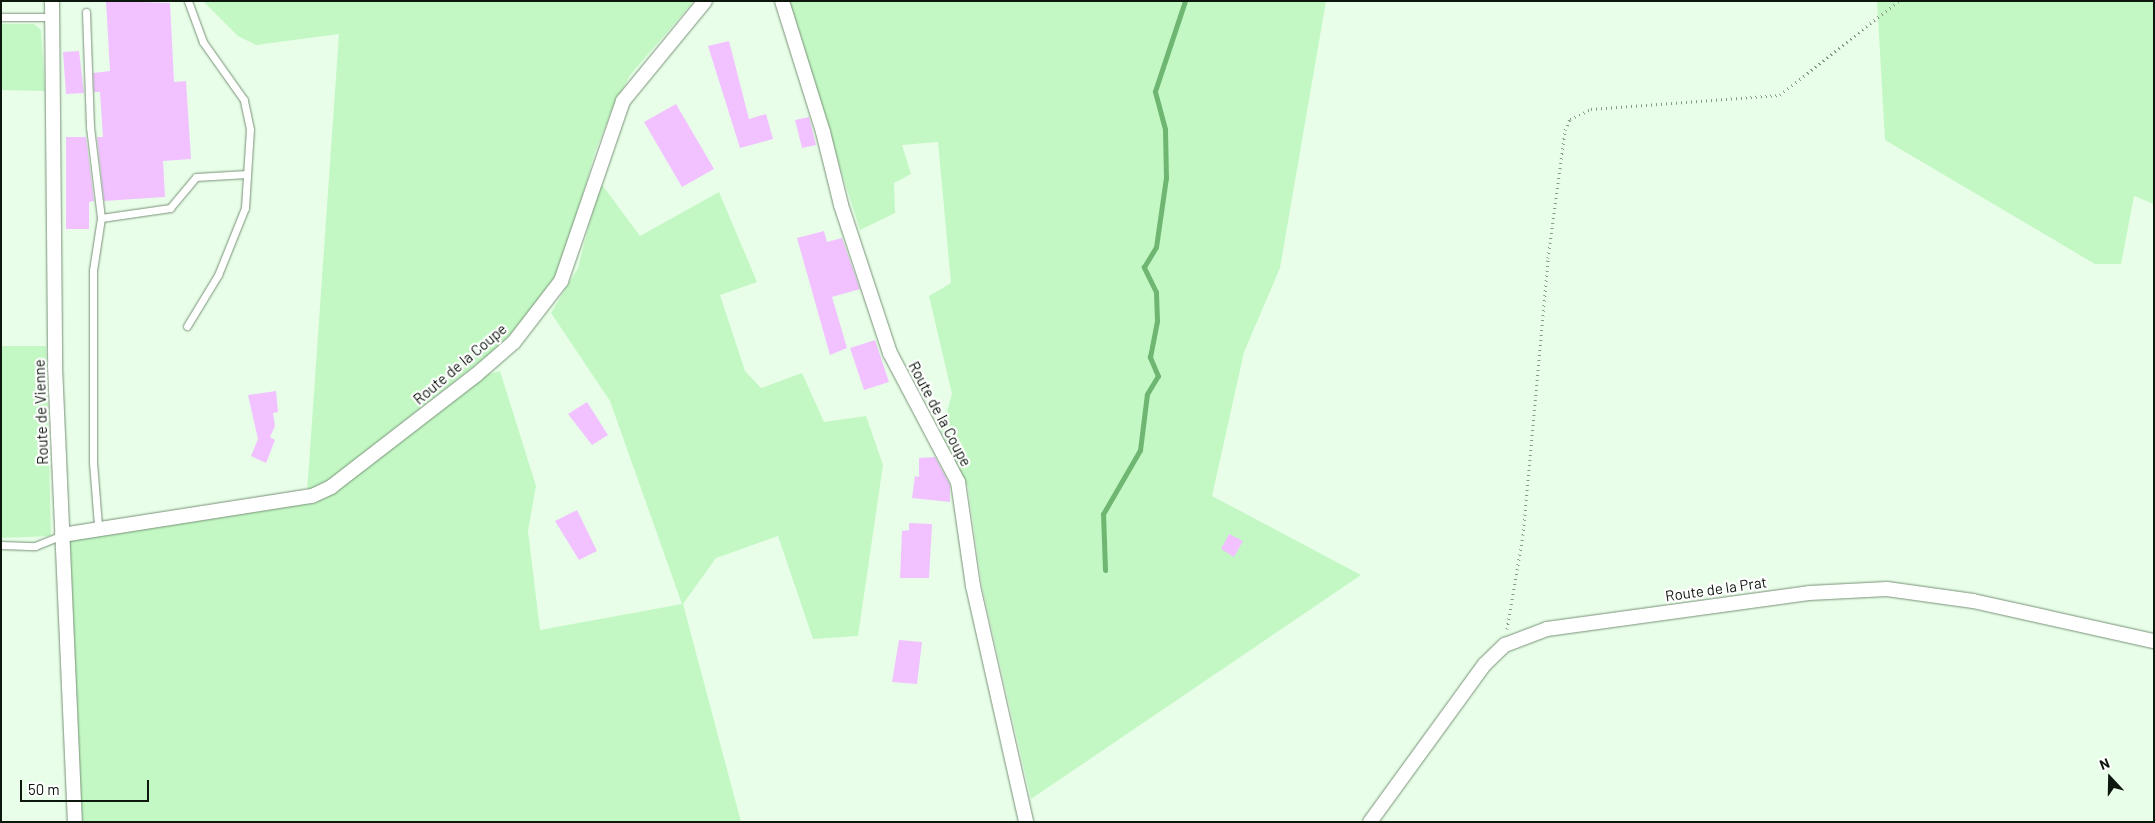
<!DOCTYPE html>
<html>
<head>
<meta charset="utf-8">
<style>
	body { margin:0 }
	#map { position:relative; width:2155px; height:823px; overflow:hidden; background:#e8fee8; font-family:Barlow,sans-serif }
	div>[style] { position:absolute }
	.green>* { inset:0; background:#c3f8c4 }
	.stream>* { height:5px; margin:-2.5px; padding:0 2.5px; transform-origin:2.5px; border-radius:2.5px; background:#6eb672 }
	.building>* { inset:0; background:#f1c2ff }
	.path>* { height:3px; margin-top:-1.5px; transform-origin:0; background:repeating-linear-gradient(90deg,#899a89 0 1px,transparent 0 5px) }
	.roads { filter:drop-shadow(0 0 1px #789178) drop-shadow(0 0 1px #789178) }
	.lane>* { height:7px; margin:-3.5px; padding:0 3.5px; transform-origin:3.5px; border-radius:3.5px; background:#fff }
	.street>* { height:14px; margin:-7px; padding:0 7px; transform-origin:7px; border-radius:7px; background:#fff }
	span { translate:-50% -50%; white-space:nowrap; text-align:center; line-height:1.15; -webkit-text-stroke:4.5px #fff; paint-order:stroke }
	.street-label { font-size:15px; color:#0d170e }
	.frame { position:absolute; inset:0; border:2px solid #0d170e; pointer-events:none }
	.north { position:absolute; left:2085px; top:753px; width:50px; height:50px; -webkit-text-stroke:4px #fff; paint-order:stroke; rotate:339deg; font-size:14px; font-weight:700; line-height:20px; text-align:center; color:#0d170e }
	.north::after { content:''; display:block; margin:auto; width:18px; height:22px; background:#0d170e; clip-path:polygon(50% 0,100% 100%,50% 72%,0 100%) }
	.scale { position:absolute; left:20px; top:780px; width:129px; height:22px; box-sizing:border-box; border:2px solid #0d170e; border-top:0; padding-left:6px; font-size:15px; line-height:18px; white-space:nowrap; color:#0d170e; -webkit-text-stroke:4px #fff; paint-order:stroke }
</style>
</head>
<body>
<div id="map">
	<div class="green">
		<i style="clip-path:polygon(203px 1px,694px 1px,630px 75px,613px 107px,595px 152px,567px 250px,553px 281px,528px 316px,497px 348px,329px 480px,307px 493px,339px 34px,256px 45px,238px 36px)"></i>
		<i style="clip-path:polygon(787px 1px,1326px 1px,1280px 268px,1244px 352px,1212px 496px,1361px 575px,1031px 799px,982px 586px,968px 487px,941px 433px,952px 394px,929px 296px,951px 283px,938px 142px,902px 145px,911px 174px,894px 183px,895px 213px,860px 230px)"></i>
		<i style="clip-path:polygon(1877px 1px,2154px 1px,2154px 204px,2134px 196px,2121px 264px,2095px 264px,1885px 140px)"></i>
		<i style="clip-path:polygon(1px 24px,34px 24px,41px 30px,45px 91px,1px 90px)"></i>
		<i style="clip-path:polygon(600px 182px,640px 236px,719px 192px,757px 282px,720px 295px,745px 371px,761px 388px,802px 373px,824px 422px,866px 416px,883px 465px,858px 636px,813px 639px,778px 536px,716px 558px,683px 604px,741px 822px,81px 822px,70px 541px,83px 534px,316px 503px,489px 374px,500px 371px,536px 486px,528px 531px,540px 630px,682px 604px,610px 401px,551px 313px,578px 268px)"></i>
		<i style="clip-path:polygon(1px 346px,46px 346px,51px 536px,1px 538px)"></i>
	</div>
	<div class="stream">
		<i style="left:1105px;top:570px;width:56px;rotate:-92deg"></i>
		<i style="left:1103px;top:514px;width:74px;rotate:-60deg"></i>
		<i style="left:1140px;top:450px;width:56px;rotate:-82.9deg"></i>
		<i style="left:1147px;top:394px;width:21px;rotate:-59deg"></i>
		<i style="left:1158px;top:376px;width:21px;rotate:-113deg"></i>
		<i style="left:1150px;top:357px;width:37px;rotate:-79deg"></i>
		<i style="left:1157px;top:321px;width:29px;rotate:-92deg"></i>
		<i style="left:1156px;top:292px;width:28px;rotate:-116deg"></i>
		<i style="left:1144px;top:267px;width:23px;rotate:-59deg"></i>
		<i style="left:1156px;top:247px;width:70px;rotate:-81.8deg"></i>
		<i style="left:1166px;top:178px;width:49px;rotate:-91.2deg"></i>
		<i style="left:1165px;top:129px;width:39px;rotate:-105deg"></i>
		<i style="left:1155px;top:91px;width:95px;rotate:-71.6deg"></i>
	</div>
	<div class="building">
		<i style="clip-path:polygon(106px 1px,170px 3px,174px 82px,186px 81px,191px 159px,163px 161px,165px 197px,104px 201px,97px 137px,103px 137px,100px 92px,94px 92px,93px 73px,110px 71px)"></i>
		<i style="clip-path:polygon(729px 41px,749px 119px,766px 114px,773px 139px,740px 148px,708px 46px)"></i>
		<i style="clip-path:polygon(79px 51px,84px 93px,66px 94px,63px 52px)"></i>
		<i style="clip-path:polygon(676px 104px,714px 169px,682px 187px,644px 122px)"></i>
		<i style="clip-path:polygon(809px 117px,816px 145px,802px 148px,795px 120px)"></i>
		<i style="clip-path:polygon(66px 137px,86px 137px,94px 201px,89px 202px,89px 229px,66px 229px)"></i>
		<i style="clip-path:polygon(824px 231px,827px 242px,842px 238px,860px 289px,832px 297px,847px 348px,830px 355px,797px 238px)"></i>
		<i style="clip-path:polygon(875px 340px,889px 382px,864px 390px,850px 348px)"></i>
		<i style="clip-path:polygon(276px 391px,278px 412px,273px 413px,275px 426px,270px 437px,275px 440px,266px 463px,251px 456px,258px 439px,248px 395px)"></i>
		<i style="clip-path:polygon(587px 402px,608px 435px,592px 445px,568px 414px)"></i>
		<i style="clip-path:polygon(935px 457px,950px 485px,950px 502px,912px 498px,915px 476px,919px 477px,919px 458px)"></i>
		<i style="clip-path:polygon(577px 510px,597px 551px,579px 560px,555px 521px)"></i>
		<i style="clip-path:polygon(909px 523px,932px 524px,929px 578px,900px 578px,902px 531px,909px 530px)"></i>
		<i style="clip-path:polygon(1229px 534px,1243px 541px,1234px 557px,1221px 549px)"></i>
		<i style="clip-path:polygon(899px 640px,922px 642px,917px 684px,892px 682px)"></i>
	</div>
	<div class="path">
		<i style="left:1507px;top:629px;width:95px;rotate:-80.3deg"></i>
		<i style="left:1523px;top:535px;width:278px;rotate:-84.8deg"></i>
		<i style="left:1548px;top:258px;width:129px;rotate:-82.4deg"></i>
		<i style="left:1565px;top:130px;width:12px;rotate:-66deg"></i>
		<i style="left:1570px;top:119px;width:23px;rotate:-25deg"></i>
		<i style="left:1591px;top:109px;width:190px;rotate:-4.2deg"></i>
		<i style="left:1780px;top:95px;width:151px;rotate:-38.5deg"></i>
	</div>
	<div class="roads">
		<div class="lane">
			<i style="left:86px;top:12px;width:115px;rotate:88deg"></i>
			<i style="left:90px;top:127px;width:92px;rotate:83.1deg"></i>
			<i style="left:101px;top:218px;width:53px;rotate:98.7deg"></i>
			<i style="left:93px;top:270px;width:192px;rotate:90deg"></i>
			<i style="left:93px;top:462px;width:64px;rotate:85.5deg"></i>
			<i style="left:1px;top:17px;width:52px"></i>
			<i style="left:101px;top:218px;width:70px;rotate:-8.2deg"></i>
			<i style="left:170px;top:208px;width:40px;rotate:-50deg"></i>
			<i style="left:196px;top:177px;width:51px;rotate:-3.4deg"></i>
			<i style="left:187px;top:326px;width:60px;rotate:-58.7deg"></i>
			<i style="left:218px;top:275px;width:72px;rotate:-68.1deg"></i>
			<i style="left:245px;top:208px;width:79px;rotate:-86.4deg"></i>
			<i style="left:250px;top:129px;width:30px;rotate:-102deg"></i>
			<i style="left:244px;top:100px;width:71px;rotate:-125.3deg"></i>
			<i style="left:203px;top:42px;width:44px;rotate:-110.1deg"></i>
			<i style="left:1px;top:545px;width:34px;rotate:2deg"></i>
			<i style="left:35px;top:546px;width:29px;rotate:-22deg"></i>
		</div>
		<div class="street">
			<i style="left:52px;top:1px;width:365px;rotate:89.5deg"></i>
			<i style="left:55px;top:366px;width:456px;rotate:87.5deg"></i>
			<i style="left:782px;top:1px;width:137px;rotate:72.6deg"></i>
			<i style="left:823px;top:132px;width:75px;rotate:76.1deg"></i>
			<i style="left:841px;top:205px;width:156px;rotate:71.7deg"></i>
			<i style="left:890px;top:353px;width:146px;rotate:62.2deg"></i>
			<i style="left:958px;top:482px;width:105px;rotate:81.8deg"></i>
			<i style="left:973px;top:586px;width:242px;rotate:77.3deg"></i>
			<i style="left:62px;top:535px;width:253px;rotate:-8.9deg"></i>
			<i style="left:312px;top:496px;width:21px;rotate:-25deg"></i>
			<i style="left:331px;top:487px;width:183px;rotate:-37.7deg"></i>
			<i style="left:476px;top:375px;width:50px;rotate:-41deg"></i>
			<i style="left:514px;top:342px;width:77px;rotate:-52.4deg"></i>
			<i style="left:561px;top:281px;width:190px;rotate:-71deg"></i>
			<i style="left:623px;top:101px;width:129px;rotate:-50.6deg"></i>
			<i style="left:1370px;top:822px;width:195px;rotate:-54deg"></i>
			<i style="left:1485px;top:664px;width:28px;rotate:-44deg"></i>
			<i style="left:1505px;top:645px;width:45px;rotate:-20.9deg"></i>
			<i style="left:1547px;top:629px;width:264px;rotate:-7.8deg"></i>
			<i style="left:1809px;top:593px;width:78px;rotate:-2.9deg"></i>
			<i style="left:1887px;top:589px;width:87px;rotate:7.9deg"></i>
			<i style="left:1973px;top:601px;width:185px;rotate:12.5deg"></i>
		</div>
	</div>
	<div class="street-label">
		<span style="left:460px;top:364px;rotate:-40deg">Route de la Coupe</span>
		<span style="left:41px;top:412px;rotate:-92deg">Route de Vienne</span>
		<span style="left:940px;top:414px;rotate:62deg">Route de la Coupe</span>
		<span style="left:1716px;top:589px;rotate:-8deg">Route de la Prat</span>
	</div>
	<div class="frame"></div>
	<div class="north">N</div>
	<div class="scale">50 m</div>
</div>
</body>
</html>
